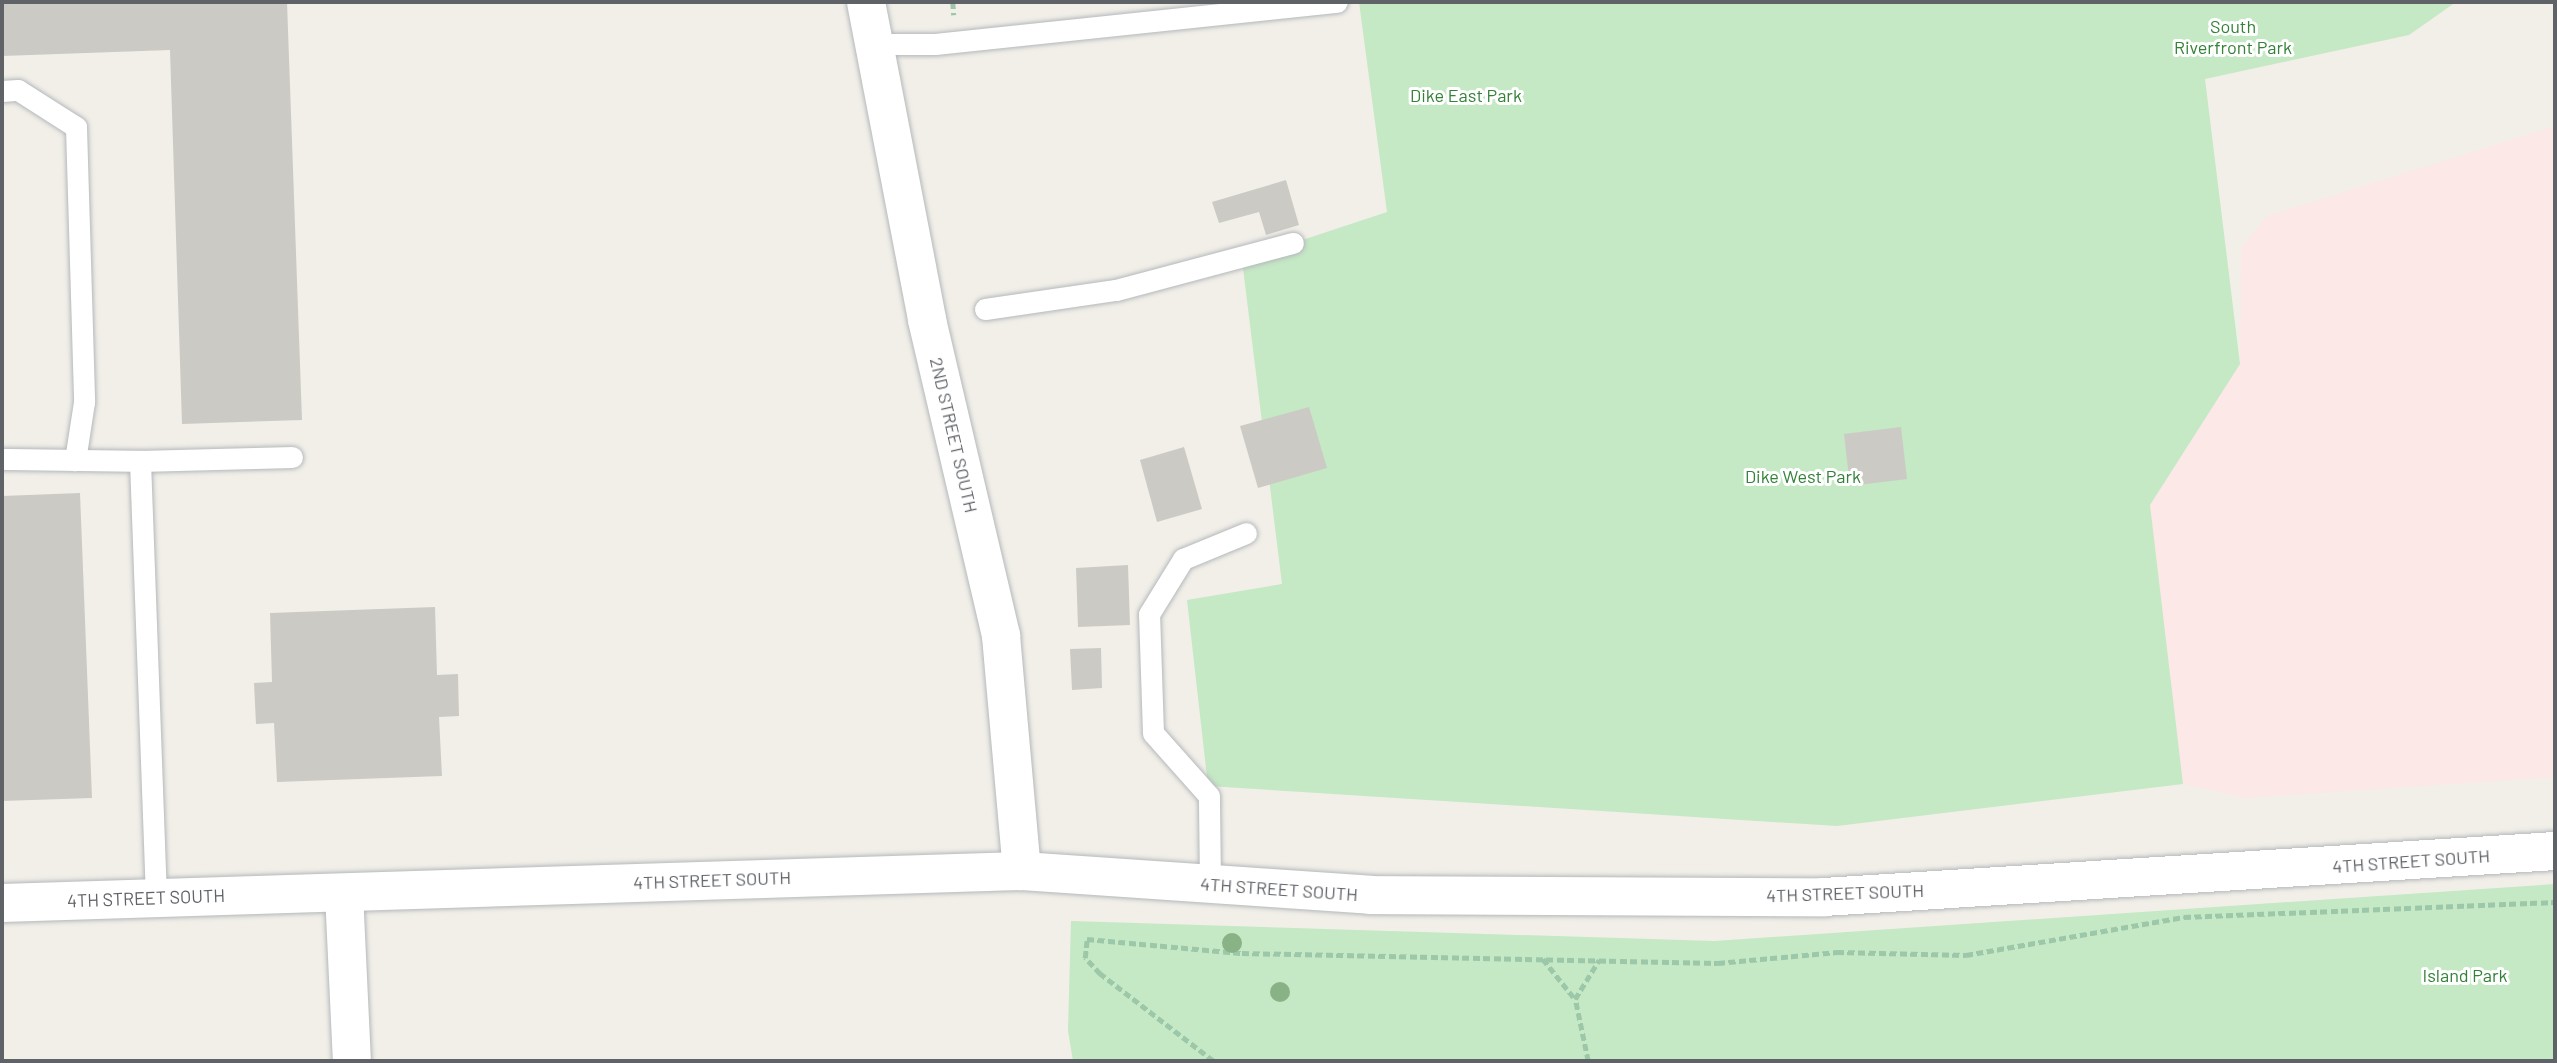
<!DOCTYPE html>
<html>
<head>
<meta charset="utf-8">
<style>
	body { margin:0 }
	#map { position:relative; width:2557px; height:1063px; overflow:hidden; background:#f1efe8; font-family:Barlow,sans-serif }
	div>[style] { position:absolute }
	.medical>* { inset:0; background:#fce8e6 }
	.green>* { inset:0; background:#c5e8c5 }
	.building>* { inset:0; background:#cccac5 }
	.path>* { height:4.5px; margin-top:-2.25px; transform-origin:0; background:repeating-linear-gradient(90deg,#9cc7a9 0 7px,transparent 0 10.5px) }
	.roads { filter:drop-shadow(0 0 2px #b5b8bc) drop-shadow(0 0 2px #b5b8bc) }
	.lane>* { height:21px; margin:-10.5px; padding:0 10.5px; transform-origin:10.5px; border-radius:10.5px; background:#fff }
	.street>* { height:38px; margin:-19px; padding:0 19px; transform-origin:19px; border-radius:19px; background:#fff }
	.secondary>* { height:38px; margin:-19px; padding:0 19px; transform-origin:19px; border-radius:19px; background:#fff }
	.trees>* { width:20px; height:20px; margin:-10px; border-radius:50%; background:#89b387 }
	span { translate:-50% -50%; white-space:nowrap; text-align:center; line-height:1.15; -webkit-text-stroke:6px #fff; paint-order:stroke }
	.park-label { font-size:18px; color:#348238 }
	.street-label { font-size:18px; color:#5f6368 }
	.frame { position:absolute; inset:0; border:4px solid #5f6368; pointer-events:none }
</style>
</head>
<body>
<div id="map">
	<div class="medical">
		<i style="clip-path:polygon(2555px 126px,2555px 777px,2245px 798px,2183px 784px,2150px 505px,2240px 364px,2241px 248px,2267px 216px)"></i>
	</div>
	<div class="green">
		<i style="clip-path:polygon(1359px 2px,2456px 2px,2409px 35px,2205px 79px,2240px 364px,2150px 505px,2183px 784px,1837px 826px,1208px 786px,1187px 600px,1282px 584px,1242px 260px,1387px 212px)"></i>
		<i style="clip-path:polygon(2555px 884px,2555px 1061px,1073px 1061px,1068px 1031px,1071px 921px,1714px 941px)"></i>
	</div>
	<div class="building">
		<i style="clip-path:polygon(2px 2px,287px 2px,302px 420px,182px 424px,170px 50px,2px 56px)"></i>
		<i style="clip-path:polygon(1286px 180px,1299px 225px,1266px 235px,1259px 212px,1219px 223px,1212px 202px)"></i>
		<i style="clip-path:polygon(1309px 407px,1327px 468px,1258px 488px,1240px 426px)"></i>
		<i style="clip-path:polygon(1901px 427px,1907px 479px,1850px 486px,1844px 434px)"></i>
		<i style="clip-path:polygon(1184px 447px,1202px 509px,1157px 522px,1140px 460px)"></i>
		<i style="clip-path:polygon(80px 493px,92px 798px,2px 801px,2px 496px)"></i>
		<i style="clip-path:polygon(1128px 565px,1130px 625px,1078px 627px,1076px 568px)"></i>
		<i style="clip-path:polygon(435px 607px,437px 675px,458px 674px,459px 716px,439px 717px,442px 776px,277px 782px,274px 723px,256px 724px,254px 683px,272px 682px,270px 613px)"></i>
		<i style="clip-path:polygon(1101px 648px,1102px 688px,1072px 690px,1070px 649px)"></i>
	</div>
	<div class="path">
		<i style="left:953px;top:2px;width:13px;rotate:86deg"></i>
		<i style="left:1543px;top:959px;width:51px;rotate:51.3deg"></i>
		<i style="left:1213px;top:1061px;width:143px;rotate:-142.4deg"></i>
		<i style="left:1100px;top:974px;width:22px;rotate:-133deg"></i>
		<i style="left:1085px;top:958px;width:19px;rotate:-84deg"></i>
		<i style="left:1087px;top:939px;width:156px;rotate:5.2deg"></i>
		<i style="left:1242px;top:953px;width:476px;rotate:1.2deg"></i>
		<i style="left:1718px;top:963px;width:120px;rotate:-5.3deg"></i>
		<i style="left:1837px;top:952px;width:129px;rotate:1.3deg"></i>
		<i style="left:1966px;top:955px;width:221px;rotate:-9.9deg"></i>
		<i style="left:2184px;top:917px;width:371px;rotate:-2.3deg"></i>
		<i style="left:1588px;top:1061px;width:63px;rotate:-101.8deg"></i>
		<i style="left:1575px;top:999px;width:46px;rotate:-58.4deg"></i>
	</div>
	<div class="roads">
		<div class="lane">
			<i style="left:871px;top:44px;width:64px"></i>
			<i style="left:935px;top:44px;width:404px;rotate:-6deg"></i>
			<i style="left:2px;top:91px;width:16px;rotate:-4deg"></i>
			<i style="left:18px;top:90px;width:69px;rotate:32.5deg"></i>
			<i style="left:76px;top:127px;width:275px;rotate:88.3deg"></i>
			<i style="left:84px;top:402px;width:59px;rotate:98.8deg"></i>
			<i style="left:985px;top:309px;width:132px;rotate:-8.3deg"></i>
			<i style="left:1116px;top:290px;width:183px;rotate:-14.9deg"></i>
			<i style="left:2px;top:459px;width:138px;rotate:0.8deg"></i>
			<i style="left:140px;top:461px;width:435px;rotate:87.9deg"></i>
			<i style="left:140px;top:461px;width:152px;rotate:-1.5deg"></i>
			<i style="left:1210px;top:884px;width:88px;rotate:-90.7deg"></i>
			<i style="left:1209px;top:796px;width:84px;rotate:-131.6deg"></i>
			<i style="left:1153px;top:733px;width:119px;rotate:-91.9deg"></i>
			<i style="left:1149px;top:614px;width:65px;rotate:-58.3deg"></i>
			<i style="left:1183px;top:559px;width:68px;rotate:-22.4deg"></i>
		</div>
		<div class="street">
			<i style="left:344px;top:893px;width:168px;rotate:87.3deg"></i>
		</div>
		<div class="secondary">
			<i style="left:866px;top:2px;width:324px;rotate:79.1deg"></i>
			<i style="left:927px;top:320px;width:325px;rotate:76.8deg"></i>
			<i style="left:1001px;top:636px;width:236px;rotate:84.9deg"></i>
			<i style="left:2px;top:903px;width:1021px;rotate:-1.8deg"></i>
			<i style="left:1022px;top:871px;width:349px;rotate:3.9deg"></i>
			<i style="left:1370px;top:895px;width:454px;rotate:0.3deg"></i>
			<i style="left:1824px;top:897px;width:732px;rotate:-3.6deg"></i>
		</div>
	</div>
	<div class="trees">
		<i style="left:1232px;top:943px"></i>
		<i style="left:1280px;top:992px"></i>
	</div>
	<div class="park-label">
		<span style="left:2233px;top:37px">South<br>Riverfront Park</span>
		<span style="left:1466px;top:95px">Dike East Park</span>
		<span style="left:1803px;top:476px">Dike West Park</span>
		<span style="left:2465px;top:975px">Island Park</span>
	</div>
	<div class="street-label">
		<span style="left:954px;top:435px;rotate:77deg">2ND STREET SOUTH</span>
		<span style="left:2411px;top:861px;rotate:-4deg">4TH STREET SOUTH</span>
		<span style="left:712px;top:880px;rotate:-2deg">4TH STREET SOUTH</span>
		<span style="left:1279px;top:889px;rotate:4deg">4TH STREET SOUTH</span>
		<span style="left:1845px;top:893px;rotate:-2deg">4TH STREET SOUTH</span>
		<span style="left:146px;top:898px;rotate:-2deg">4TH STREET SOUTH</span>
	</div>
	<div class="frame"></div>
</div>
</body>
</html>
